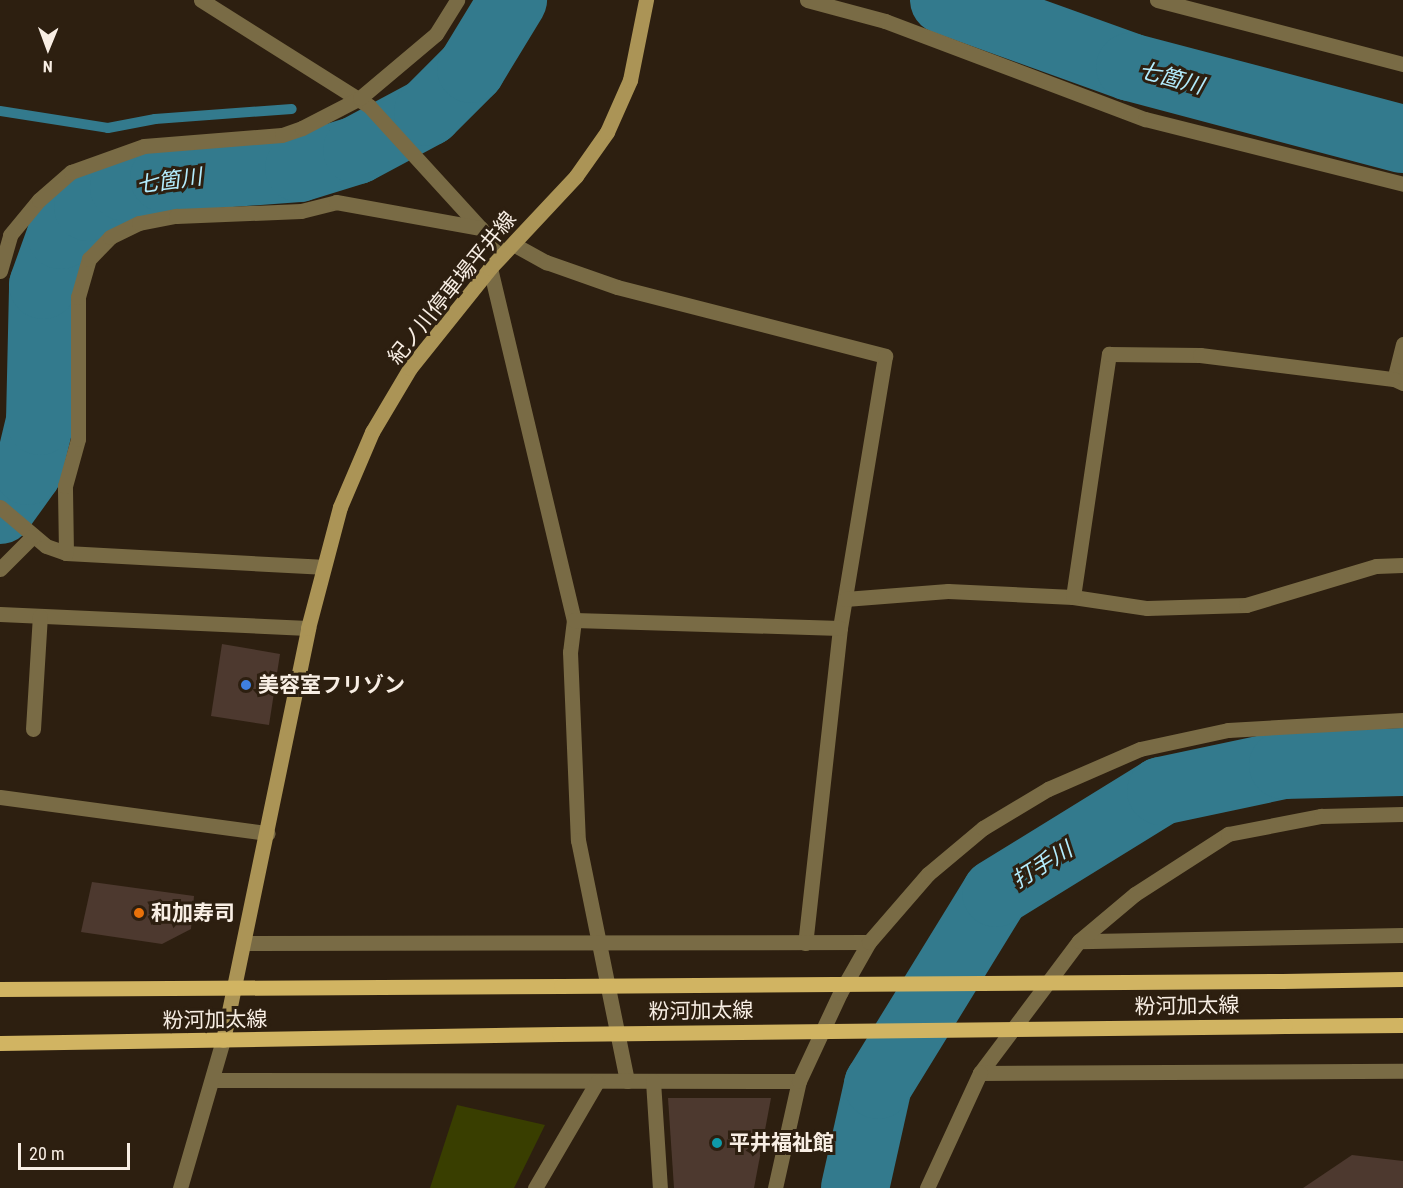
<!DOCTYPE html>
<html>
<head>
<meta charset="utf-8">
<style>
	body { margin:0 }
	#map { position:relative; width:1403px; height:1188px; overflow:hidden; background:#2d1f10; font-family:"Roboto Condensed","Noto Sans JP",sans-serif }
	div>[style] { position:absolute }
	.green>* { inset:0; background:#393e00 }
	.stream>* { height:10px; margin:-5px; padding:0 5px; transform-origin:5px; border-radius:5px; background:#337a8d }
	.river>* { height:68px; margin:-34px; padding:0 34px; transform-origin:34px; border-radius:34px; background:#337a8d }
	.building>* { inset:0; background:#4d392f }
	.minor>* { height:15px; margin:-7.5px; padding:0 7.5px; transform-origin:7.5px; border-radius:7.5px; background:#796b45 }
	.tertiary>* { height:15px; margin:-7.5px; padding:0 7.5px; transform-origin:7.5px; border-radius:7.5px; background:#796b45 }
	.secondary>* { height:15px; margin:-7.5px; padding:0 7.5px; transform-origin:7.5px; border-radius:7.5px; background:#ab9456 }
	.primary>* { height:15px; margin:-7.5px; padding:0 7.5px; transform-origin:7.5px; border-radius:7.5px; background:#d1b462 }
	.primary-bridge>* { height:15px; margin:-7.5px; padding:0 7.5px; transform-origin:7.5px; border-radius:7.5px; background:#d1b462 }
	.dots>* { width:16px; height:16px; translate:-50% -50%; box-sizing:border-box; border:3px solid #2d1f10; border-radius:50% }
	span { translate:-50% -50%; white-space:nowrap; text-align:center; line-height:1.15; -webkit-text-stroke:6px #2d1f10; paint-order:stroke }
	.street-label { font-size:21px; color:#f8eee4 }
	.poi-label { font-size:21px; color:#f8eee4; font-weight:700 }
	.left { translate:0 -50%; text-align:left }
	.water-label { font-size:22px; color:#b3ecfd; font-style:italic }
	.north { position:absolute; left:18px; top:18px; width:60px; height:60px; -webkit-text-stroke:4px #2d1f10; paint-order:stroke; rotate:181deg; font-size:16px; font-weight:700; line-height:24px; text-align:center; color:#f8eee4 }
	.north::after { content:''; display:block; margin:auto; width:21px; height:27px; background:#f8eee4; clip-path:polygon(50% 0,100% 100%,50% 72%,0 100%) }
	.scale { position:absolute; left:18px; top:1143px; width:112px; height:27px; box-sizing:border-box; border:3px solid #f8eee4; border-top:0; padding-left:8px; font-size:18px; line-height:21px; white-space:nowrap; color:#f8eee4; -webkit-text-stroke:4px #2d1f10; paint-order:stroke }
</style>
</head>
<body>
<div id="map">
	<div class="green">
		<i style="clip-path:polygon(457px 1105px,545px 1125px,514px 1188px,430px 1188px)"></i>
	</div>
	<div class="stream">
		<i style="left:0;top:111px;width:109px;rotate:8.9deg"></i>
		<i style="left:108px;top:128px;width:48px;rotate:-10.8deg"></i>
		<i style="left:155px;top:119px;width:137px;rotate:-4.2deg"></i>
		<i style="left:335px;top:129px;width:30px;rotate:44deg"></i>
	</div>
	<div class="river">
		<i style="left:944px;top:0;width:198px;rotate:19.8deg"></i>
		<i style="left:1130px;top:67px;width:282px;rotate:14.8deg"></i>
		<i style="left:0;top:510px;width:48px;rotate:-54.3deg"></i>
		<i style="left:28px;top:471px;width:51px;rotate:-76.5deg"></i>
		<i style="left:40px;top:421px;width:136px;rotate:-88.7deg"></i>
		<i style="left:43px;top:285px;width:53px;rotate:-70.2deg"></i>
		<i style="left:61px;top:235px;width:39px;rotate:-46deg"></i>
		<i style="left:88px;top:207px;width:41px;rotate:-29.1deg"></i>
		<i style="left:124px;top:187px;width:41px;rotate:-12.7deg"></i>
		<i style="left:164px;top:178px;width:135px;rotate:-4.2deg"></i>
		<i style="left:299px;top:168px;width:61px;rotate:-17.2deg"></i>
		<i style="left:357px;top:150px;width:81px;rotate:-28.2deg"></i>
		<i style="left:428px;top:112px;width:61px;rotate:-45deg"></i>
		<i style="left:471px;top:69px;width:81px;rotate:-58.7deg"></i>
		<i style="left:855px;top:1188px;width:106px;rotate:-77.4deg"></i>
		<i style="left:878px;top:1085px;width:225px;rotate:-58.4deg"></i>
		<i style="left:996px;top:893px;width:194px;rotate:-31.7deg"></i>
		<i style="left:1161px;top:791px;width:125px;rotate:-12deg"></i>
		<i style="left:1283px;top:765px;width:120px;rotate:-1.4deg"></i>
	</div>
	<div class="building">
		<i style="clip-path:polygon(222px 644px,280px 654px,269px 725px,211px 716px)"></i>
		<i style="clip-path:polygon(92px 882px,194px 896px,191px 929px,162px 944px,81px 932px)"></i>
		<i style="clip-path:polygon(668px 1098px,771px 1098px,754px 1188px,674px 1188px)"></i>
		<i style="clip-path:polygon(1352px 1155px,1403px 1161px,1403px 1188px,1303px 1188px)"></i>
	</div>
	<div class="minor">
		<i style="left:201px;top:0;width:199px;rotate:32.2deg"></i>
		<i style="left:369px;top:106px;width:199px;rotate:47.6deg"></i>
		<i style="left:807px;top:0;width:81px;rotate:15.1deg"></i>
		<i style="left:885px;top:21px;width:278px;rotate:20.7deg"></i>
		<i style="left:1145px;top:119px;width:266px;rotate:14.1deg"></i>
		<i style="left:1157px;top:0;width:254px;rotate:14.6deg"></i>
		<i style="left:513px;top:244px;width:38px;rotate:29deg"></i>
		<i style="left:546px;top:262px;width:75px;rotate:19.4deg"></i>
		<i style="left:617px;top:287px;width:277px;rotate:14.4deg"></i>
		<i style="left:885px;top:356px;width:276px;rotate:99.4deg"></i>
		<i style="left:840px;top:628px;width:317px;rotate:96.3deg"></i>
		<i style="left:490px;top:268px;width:362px;rotate:76.6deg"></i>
		<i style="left:574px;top:620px;width:32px;rotate:97deg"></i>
		<i style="left:570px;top:652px;width:188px;rotate:87.6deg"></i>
		<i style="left:578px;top:840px;width:246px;rotate:78.5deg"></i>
		<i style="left:0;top:271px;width:37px;rotate:-74deg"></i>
		<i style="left:10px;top:235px;width:45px;rotate:-50.4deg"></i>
		<i style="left:39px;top:200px;width:43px;rotate:-41.2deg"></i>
		<i style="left:71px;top:172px;width:77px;rotate:-19.6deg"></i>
		<i style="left:144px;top:146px;width:138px;rotate:-4.6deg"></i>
		<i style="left:282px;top:135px;width:21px;rotate:-19deg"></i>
		<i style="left:302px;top:128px;width:65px;rotate:-27.3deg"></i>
		<i style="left:360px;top:98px;width:99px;rotate:-40.1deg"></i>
		<i style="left:436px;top:34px;width:40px;rotate:-58deg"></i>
		<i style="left:1403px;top:344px;width:36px;rotate:104deg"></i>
		<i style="left:1394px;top:379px;width:10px;rotate:24deg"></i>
		<i style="left:0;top:507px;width:60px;rotate:40.3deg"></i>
		<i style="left:46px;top:546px;width:21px;rotate:19deg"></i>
		<i style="left:66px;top:553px;width:256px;rotate:3.1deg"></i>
		<i style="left:66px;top:553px;width:67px;rotate:-90.9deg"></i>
		<i style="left:65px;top:486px;width:49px;rotate:-74.5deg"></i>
		<i style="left:78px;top:439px;width:142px;rotate:-90deg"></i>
		<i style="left:78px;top:297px;width:40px;rotate:-74deg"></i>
		<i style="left:89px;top:259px;width:30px;rotate:-46deg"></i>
		<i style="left:110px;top:237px;width:32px;rotate:-26deg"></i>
		<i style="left:139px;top:223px;width:38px;rotate:-11deg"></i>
		<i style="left:176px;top:216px;width:125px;rotate:-2.3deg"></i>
		<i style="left:301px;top:211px;width:36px;rotate:-14deg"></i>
		<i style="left:336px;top:202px;width:147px;rotate:10.2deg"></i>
		<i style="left:0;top:569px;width:47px;rotate:-45deg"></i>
		<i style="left:1073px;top:597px;width:75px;rotate:8.5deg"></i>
		<i style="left:1147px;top:608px;width:99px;rotate:-1.7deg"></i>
		<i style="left:1246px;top:605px;width:136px;rotate:-16.7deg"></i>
		<i style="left:1376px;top:566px;width:27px;rotate:-2deg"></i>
		<i style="left:845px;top:599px;width:103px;rotate:-4.4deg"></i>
		<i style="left:948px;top:591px;width:125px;rotate:2.7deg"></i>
		<i style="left:1073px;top:597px;width:246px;rotate:-81.6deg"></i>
		<i style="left:1109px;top:354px;width:91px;rotate:0.6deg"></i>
		<i style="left:1200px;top:355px;width:195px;rotate:7.1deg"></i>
		<i style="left:0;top:614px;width:308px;rotate:2.6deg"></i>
		<i style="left:574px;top:620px;width:266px;rotate:1.7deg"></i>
		<i style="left:33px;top:729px;width:113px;rotate:-86.5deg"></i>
		<i style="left:0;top:797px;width:270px;rotate:7.7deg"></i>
		<i style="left:1403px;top:935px;width:324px;rotate:178.9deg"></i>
		<i style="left:1079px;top:941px;width:165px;rotate:126.9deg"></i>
		<i style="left:980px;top:1073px;width:423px;rotate:-0.3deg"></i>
		<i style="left:1079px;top:941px;width:73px;rotate:-40deg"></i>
		<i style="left:1135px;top:894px;width:111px;rotate:-32.8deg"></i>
		<i style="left:1228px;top:834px;width:95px;rotate:-11deg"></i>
		<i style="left:1321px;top:816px;width:82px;rotate:-1.4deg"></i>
		<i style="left:245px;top:943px;width:624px;rotate:-0.09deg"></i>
		<i style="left:212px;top:1080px;width:587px;rotate:0.1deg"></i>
		<i style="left:653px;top:1081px;width:107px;rotate:86.3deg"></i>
		<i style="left:535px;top:1188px;width:123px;rotate:-59.7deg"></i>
		<i style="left:775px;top:1188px;width:110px;rotate:-77.4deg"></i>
		<i style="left:799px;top:1081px;width:97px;rotate:-65deg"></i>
		<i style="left:840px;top:993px;width:59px;rotate:-60.4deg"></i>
		<i style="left:869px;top:942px;width:90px;rotate:-49.1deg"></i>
		<i style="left:928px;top:874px;width:72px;rotate:-39.9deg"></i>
		<i style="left:983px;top:828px;width:76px;rotate:-31deg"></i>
		<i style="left:1048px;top:789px;width:100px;rotate:-23.5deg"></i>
		<i style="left:1140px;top:749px;width:90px;rotate:-12.2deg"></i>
		<i style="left:1228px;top:730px;width:175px;rotate:-3.3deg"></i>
		<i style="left:927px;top:1188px;width:127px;rotate:-65.3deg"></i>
	</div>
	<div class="tertiary">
		<i style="left:180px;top:1188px;width:154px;rotate:-73.8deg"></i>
	</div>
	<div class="secondary">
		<i style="left:223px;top:1040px;width:421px;rotate:-78.3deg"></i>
		<i style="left:308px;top:628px;width:125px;rotate:-75.2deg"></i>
		<i style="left:340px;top:507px;width:82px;rotate:-66.9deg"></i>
		<i style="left:372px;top:432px;width:74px;rotate:-59.3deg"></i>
		<i style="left:410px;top:368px;width:128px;rotate:-51.3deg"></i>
		<i style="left:490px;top:268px;width:126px;rotate:-46.9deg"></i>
		<i style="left:576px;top:176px;width:54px;rotate:-54.8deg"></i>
		<i style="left:607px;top:132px;width:57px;rotate:-66.1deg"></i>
		<i style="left:630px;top:80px;width:82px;rotate:-78.7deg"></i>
	</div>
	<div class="primary">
		<i style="left:1282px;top:981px;width:121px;rotate:-0.9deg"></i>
		<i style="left:0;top:989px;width:561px;rotate:-0.31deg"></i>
		<i style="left:1285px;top:1026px;width:118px;rotate:-0.5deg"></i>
		<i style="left:0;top:1043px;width:559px;rotate:-0.92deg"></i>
	</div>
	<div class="primary-bridge">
		<i style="left:561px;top:986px;width:721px;rotate:-0.4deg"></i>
		<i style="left:559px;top:1034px;width:726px;rotate:-0.63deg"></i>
	</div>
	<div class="dots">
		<i style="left:246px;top:685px;background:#3f7fe0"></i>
		<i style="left:139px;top:913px;background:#e8710a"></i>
		<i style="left:717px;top:1143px;background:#0f9aa8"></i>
	</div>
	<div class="street-label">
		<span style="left:452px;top:288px;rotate:-51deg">紀ノ川停車場平井線</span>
		<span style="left:1187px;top:1006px;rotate:-1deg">粉河加太線</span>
		<span style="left:701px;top:1011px;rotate:-1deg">粉河加太線</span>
		<span style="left:215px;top:1020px;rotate:-1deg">粉河加太線</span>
	</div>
	<div class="poi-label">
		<span class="left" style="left:258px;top:685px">美容室フリゾン</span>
		<span class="left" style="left:151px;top:913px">和加寿司</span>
		<span class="left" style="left:729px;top:1143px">平井福祉館</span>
	</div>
	<div class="water-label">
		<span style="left:1171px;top:78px;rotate:15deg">七箇川</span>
		<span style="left:169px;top:181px;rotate:-8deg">七箇川</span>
		<span style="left:1042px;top:865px;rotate:-32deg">打手川</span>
	</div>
	<div class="north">N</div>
	<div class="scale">20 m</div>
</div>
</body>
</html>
